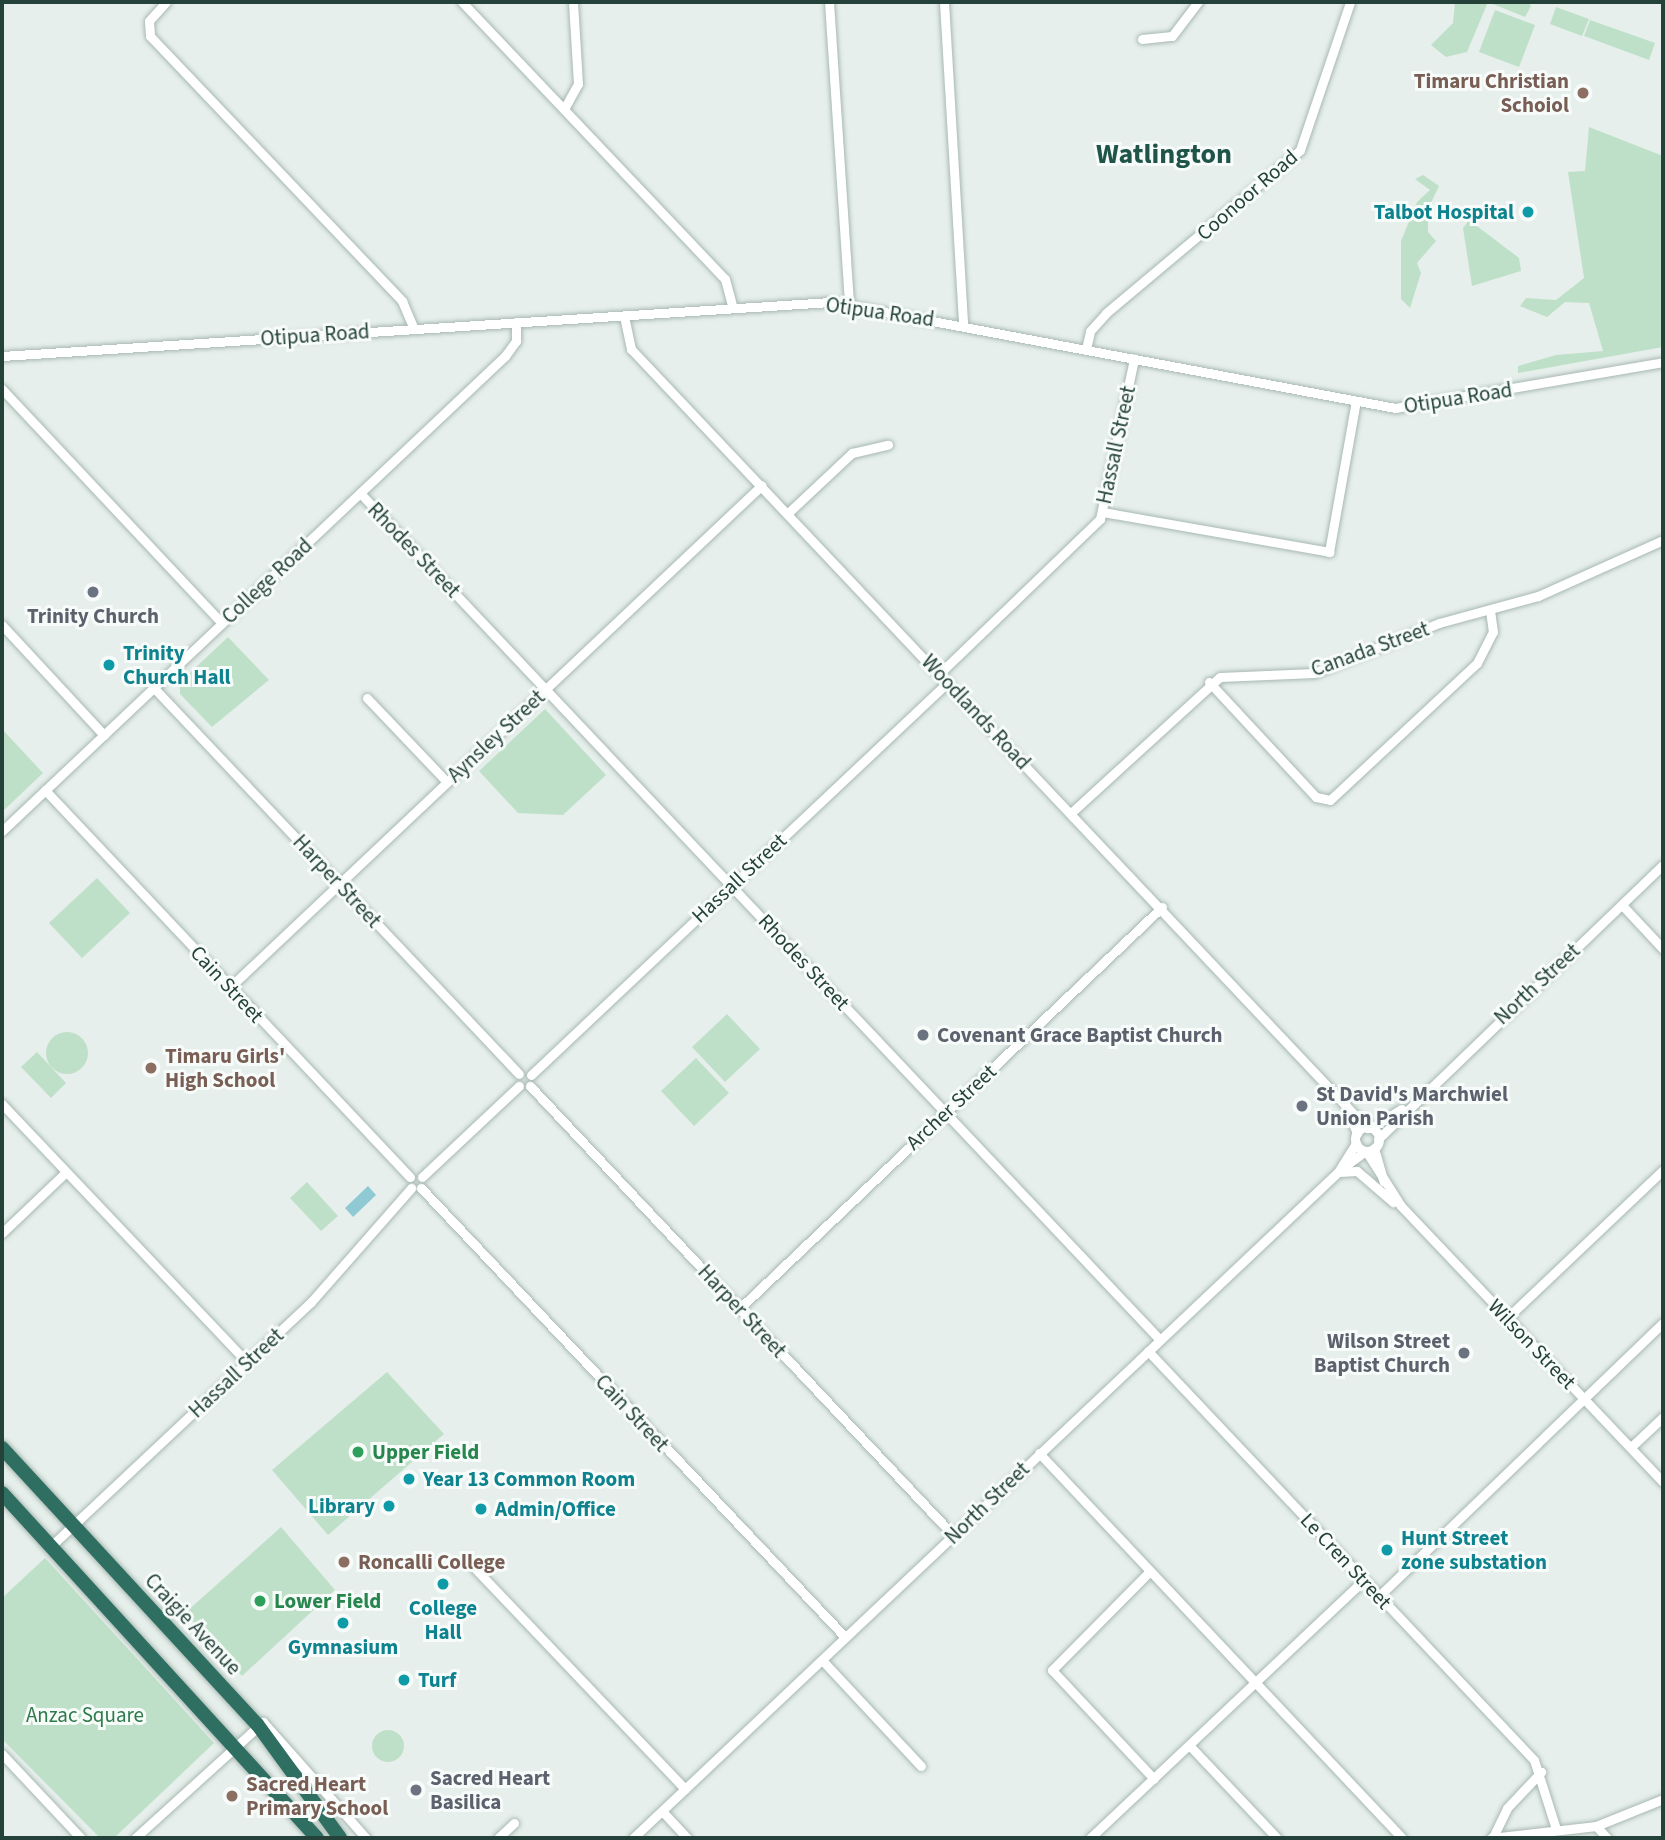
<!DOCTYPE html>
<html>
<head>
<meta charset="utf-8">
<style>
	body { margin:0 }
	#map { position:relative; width:1665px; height:1840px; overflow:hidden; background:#e6efeb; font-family:"Source Sans 3",sans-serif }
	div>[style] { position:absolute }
	.green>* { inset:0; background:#bfe0c8 }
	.round { border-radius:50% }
	.water>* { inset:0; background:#8ec9d4 }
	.roads { filter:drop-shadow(0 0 2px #a8b8b2) drop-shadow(0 0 2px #a8b8b2) }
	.minor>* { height:9px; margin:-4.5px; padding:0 4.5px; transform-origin:4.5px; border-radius:4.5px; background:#fff }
	.minor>.ring { margin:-4.5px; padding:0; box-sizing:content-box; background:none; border:9px solid #fff; border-radius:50% }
	.highway>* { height:14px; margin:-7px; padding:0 7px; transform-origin:7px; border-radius:7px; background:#2f6f62 }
	.dots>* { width:19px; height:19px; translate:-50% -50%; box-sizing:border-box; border:4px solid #f7fbf9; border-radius:50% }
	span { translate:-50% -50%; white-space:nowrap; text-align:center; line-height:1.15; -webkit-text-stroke:6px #f7fbf9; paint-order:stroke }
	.education-label { font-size:21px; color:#785e54; font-weight:700 }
	.right { translate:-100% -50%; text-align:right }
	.left { translate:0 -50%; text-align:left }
	.street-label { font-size:21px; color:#24423a }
	.culture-label { font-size:21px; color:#0d838f; font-weight:700 }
	.worship-label { font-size:21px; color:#5b616d; font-weight:700 }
	.leisure-label { font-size:21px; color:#27864d; font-weight:700 }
	.park-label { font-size:21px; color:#2d7a4b }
	.district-label { font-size:28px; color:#1f5548; font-weight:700 }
	.frame { position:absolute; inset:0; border:4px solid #24423a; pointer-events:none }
</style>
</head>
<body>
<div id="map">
	<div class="green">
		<i style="clip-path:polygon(1455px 2px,1528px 2px,1531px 6px,1525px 17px,1488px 2px,1467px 52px,1446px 57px,1431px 45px,1453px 23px)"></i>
		<i style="clip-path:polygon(1556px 7px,1589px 19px,1582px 36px,1550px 24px)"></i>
		<i style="clip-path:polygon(1495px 10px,1535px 25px,1519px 67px,1479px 52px)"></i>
		<i style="clip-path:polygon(1590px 20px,1655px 43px,1649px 60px,1584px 36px)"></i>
		<i style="clip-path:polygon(1589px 127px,1663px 156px,1663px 347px,1518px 373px,1518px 366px,1556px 355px,1603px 351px,1589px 303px,1565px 302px,1547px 317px,1520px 306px,1526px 298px,1556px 300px,1584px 278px,1568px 172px,1585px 171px)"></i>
		<i style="clip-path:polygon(1423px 175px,1439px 186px,1428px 209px,1428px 232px,1436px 241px,1417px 263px,1421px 273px,1410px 308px,1401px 299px,1401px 241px,1417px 202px,1430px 190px,1415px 179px)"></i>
		<i style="clip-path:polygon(1469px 220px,1519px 258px,1521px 271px,1472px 286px,1463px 228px)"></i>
		<i style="clip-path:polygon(228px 637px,269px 680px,212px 727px,180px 694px,180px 682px)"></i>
		<i style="clip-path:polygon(545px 709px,606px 775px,563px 815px,518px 813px,479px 771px)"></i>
		<i style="clip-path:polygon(2px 729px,43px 773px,2px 812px)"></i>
		<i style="clip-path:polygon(97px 878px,130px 913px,82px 958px,49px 923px)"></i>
		<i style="clip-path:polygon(727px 1014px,760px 1049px,725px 1082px,692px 1047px)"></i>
		<i class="round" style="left:46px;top:1032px;width:42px;height:42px"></i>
		<i style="clip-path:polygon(37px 1052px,66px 1083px,51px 1098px,21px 1067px)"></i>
		<i style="clip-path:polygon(696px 1058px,729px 1093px,694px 1126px,661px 1091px)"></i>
		<i style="clip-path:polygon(307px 1182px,338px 1216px,321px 1231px,290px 1198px)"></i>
		<i style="clip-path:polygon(387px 1372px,444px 1434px,328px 1535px,272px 1470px)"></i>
		<i style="clip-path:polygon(281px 1527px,335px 1590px,242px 1676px,185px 1613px)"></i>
		<i style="clip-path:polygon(45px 1558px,214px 1743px,114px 1838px,100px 1838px,2px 1739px,2px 1598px)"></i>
		<i class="round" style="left:372px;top:1730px;width:32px;height:32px"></i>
	</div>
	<div class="water">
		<i style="clip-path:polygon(368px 1186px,376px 1195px,353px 1217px,345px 1208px)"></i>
	</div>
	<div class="roads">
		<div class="minor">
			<i style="left:166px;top:2px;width:25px;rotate:132deg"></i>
			<i style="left:149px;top:21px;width:15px;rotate:86deg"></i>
			<i style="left:150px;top:36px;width:366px;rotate:46.4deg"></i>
			<i style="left:402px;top:301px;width:30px;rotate:67deg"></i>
			<i style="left:462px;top:2px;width:382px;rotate:46.5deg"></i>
			<i style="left:725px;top:279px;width:30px;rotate:75deg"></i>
			<i style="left:829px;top:2px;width:302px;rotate:86.2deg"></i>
			<i style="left:944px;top:2px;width:324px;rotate:86.6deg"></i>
			<i style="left:1142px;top:39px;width:30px;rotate:-6deg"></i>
			<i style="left:1172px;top:36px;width:43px;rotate:-52.6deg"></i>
			<i style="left:564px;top:109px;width:29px;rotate:-61deg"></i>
			<i style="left:578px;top:84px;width:82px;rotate:-93.5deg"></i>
			<i style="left:624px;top:316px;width:34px;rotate:78deg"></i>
			<i style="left:631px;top:349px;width:1072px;rotate:46.63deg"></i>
			<i style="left:1086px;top:349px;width:18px;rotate:-77deg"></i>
			<i style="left:1090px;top:331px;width:24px;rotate:-48deg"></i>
			<i style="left:1106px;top:313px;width:253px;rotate:-40deg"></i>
			<i style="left:1300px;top:150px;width:156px;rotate:-71.3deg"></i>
			<i style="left:2px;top:356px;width:831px;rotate:-3.73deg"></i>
			<i style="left:831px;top:302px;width:574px;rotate:10.64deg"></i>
			<i style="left:1395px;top:408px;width:272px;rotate:-9.7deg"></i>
			<i style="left:2px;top:389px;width:321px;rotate:46.8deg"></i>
			<i style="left:360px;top:493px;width:1165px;rotate:46.63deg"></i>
			<i style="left:1103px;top:512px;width:230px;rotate:10deg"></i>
			<i style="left:1329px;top:552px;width:153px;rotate:-79.9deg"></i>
			<i style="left:788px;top:513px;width:88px;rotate:-43.2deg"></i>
			<i style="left:852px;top:453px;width:37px;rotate:-13deg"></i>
			<i style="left:2px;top:625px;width:150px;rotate:47.2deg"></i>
			<i style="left:940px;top:673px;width:222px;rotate:-43.9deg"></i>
			<i style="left:1100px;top:519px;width:164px;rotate:-78deg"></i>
			<i style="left:1209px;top:682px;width:157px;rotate:47.1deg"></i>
			<i style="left:1316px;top:797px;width:14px;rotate:12deg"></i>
			<i style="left:1330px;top:800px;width:201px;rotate:-43deg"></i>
			<i style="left:1477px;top:663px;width:35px;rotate:-63deg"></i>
			<i style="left:1493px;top:632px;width:22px;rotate:-98deg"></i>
			<i style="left:154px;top:688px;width:531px;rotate:46.6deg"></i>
			<i style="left:367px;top:698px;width:116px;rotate:46.4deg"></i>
			<i style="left:45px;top:790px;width:532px;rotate:46.68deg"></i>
			<i style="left:1072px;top:812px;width:200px;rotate:-42.4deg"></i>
			<i style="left:1220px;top:677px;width:94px;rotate:-2.4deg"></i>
			<i style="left:1314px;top:673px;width:135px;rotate:-21.8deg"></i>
			<i style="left:1439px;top:623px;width:103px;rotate:-15.3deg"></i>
			<i style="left:1538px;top:596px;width:137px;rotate:-24.1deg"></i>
			<i style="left:2px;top:831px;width:692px;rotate:-43.36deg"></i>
			<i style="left:505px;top:356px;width:19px;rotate:-54deg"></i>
			<i style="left:516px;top:341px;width:19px;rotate:-90deg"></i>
			<i style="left:1622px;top:905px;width:60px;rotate:47deg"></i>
			<i style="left:230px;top:987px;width:731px;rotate:-43.34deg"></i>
			<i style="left:531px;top:1075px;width:573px;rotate:-43.3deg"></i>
			<i style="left:530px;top:1086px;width:617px;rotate:46.71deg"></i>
			<i style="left:1344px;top:1101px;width:35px;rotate:68deg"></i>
			<i style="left:2px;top:1104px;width:356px;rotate:46.5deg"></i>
			<i class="ring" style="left:1355px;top:1127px;width:15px;height:15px"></i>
			<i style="left:1371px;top:1128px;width:36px;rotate:-32deg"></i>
			<i style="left:1378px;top:1139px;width:395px;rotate:-43.9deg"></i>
			<i style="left:1374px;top:1148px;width:35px;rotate:74deg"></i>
			<i style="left:1366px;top:1151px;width:65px;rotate:57.5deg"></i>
			<i style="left:1401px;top:1206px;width:381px;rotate:46.5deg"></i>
			<i style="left:1344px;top:1167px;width:26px;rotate:-37deg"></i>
			<i style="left:1339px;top:1172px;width:18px;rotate:-3deg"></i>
			<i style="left:1357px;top:1171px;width:48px;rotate:40.7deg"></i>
			<i style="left:422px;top:1177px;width:133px;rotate:-43.2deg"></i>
			<i style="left:421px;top:1188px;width:616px;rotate:46.64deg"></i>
			<i style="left:2px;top:1233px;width:88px;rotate:-43.6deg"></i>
			<i style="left:740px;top:1308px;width:582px;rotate:-43.54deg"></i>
			<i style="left:1508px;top:1317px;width:214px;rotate:-43.5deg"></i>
			<i style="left:1148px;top:1351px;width:562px;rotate:46.66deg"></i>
			<i style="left:1534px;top:1760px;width:72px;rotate:72.3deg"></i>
			<i style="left:1631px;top:1447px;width:44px;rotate:-43.2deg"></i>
			<i style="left:1039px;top:1453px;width:529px;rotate:46.68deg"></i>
			<i style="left:50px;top:1547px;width:358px;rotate:-43.2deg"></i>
			<i style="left:311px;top:1302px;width:152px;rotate:-48.7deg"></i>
			<i style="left:467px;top:1560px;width:316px;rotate:46.4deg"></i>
			<i style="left:1149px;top:1572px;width:138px;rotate:134.7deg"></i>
			<i style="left:1052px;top:1670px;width:149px;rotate:46.9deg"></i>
			<i style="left:1379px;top:1596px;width:394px;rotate:-43.9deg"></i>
			<i style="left:822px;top:1660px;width:145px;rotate:47deg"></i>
			<i style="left:1189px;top:1745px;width:128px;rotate:46.6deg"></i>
			<i style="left:2px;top:1754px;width:115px;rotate:46.8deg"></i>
			<i style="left:662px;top:1811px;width:37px;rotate:47deg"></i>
			<i style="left:1596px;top:1826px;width:16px;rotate:47deg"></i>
			<i style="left:1493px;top:1837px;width:32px;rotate:-64deg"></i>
			<i style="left:1507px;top:1808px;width:50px;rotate:-46.6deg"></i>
			<i style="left:135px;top:1838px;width:173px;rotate:-42.2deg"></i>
			<i style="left:263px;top:1722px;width:155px;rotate:48.4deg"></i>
			<i style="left:498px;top:1838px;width:22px;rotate:-43deg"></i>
			<i style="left:633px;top:1838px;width:970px;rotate:-43.37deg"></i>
			<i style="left:1338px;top:1172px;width:34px;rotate:-58deg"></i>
			<i style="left:1090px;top:1838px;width:376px;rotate:-43.3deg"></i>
			<i style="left:1491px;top:1838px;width:106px;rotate:-6.5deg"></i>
			<i style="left:1596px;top:1826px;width:72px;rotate:-21.9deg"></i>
		</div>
		<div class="highway">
			<i style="left:2px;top:1448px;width:376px;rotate:47.3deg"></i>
			<i style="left:257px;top:1724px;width:141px;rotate:53.9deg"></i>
			<i style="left:2px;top:1493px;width:467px;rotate:47.6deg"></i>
		</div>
	</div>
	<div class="dots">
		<i style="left:1583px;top:93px;background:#8d6e63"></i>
		<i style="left:1528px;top:212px;background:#0f9aa8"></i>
		<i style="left:93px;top:592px;background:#6b7280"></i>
		<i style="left:109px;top:665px;background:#0f9aa8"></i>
		<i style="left:923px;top:1035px;background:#6b7280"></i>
		<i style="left:151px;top:1068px;background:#8d6e63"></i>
		<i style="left:1302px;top:1106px;background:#6b7280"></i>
		<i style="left:1464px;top:1353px;background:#6b7280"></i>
		<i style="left:358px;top:1452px;background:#2e9e5b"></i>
		<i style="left:409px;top:1479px;background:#0f9aa8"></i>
		<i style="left:389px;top:1506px;background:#0f9aa8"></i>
		<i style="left:481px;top:1509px;background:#0f9aa8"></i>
		<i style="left:1387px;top:1550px;background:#0f9aa8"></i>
		<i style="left:344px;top:1562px;background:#8d6e63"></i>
		<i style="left:443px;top:1584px;background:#0f9aa8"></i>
		<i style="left:260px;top:1601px;background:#2e9e5b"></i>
		<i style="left:343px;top:1623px;background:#0f9aa8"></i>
		<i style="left:404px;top:1680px;background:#0f9aa8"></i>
		<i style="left:416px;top:1790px;background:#6b7280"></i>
		<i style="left:232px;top:1796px;background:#8d6e63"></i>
	</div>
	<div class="education-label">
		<span class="right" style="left:1569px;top:93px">Timaru Christian<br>Schoiol</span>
		<span class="left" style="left:165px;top:1068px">Timaru Girls'<br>High School</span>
		<span class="left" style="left:358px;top:1562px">Roncalli College</span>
		<span class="left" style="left:246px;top:1796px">Sacred Heart<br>Primary School</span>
	</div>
	<div class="street-label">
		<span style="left:1247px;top:195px;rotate:-41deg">Coonoor Road</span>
		<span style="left:880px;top:312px;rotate:8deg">Otipua Road</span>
		<span style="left:315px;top:335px;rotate:-4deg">Otipua Road</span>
		<span style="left:1458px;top:398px;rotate:-9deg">Otipua Road</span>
		<span style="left:1116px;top:445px;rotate:-78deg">Hassall Street</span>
		<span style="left:414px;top:550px;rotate:46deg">Rhodes Street</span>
		<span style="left:267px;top:581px;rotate:-43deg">College Road</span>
		<span style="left:1370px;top:649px;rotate:-20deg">Canada Street</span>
		<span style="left:976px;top:712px;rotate:47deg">Woodlands Road</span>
		<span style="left:496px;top:736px;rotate:-43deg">Aynsley Street</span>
		<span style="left:739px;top:878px;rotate:-43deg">Hassall Street</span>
		<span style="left:337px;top:881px;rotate:47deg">Harper Street</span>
		<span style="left:804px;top:962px;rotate:47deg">Rhodes Street</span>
		<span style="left:227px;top:984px;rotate:47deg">Cain Street</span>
		<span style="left:1537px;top:984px;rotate:-43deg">North Street</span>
		<span style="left:951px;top:1107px;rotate:-43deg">Archer Street</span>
		<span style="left:742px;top:1311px;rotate:47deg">Harper Street</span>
		<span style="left:1532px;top:1344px;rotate:46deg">Wilson Street</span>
		<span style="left:236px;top:1373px;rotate:-43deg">Hassall Street</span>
		<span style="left:632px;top:1413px;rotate:47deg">Cain Street</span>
		<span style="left:987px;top:1503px;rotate:-44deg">North Street</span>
		<span style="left:1346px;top:1561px;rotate:47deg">Le Cren Street</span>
		<span style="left:193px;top:1624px;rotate:47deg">Craigie Avenue</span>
	</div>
	<div class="culture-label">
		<span class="right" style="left:1514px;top:212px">Talbot Hospital</span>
		<span class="left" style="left:123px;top:665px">Trinity<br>Church Hall</span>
		<span class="left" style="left:423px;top:1479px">Year 13 Common Room</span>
		<span class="right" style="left:375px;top:1506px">Library</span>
		<span class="left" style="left:495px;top:1509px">Admin/Office</span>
		<span class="left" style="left:1401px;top:1550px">Hunt Street<br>zone substation</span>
		<span style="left:443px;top:1620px">College<br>Hall</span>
		<span style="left:343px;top:1647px">Gymnasium</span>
		<span class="left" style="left:418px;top:1680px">Turf</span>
	</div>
	<div class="worship-label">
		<span style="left:93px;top:616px">Trinity Church</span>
		<span class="left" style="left:937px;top:1035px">Covenant Grace Baptist Church</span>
		<span class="left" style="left:1316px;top:1106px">St David's Marchwiel<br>Union Parish</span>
		<span class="right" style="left:1450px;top:1353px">Wilson Street<br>Baptist Church</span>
		<span class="left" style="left:430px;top:1790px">Sacred Heart<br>Basilica</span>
	</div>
	<div class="leisure-label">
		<span class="left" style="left:372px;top:1452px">Upper Field</span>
		<span class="left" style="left:274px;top:1601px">Lower Field</span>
	</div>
	<div class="park-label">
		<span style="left:85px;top:1715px">Anzac Square</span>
	</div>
	<div class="district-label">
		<span style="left:1164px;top:154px">Watlington</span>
	</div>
	<div class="frame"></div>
</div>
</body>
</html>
